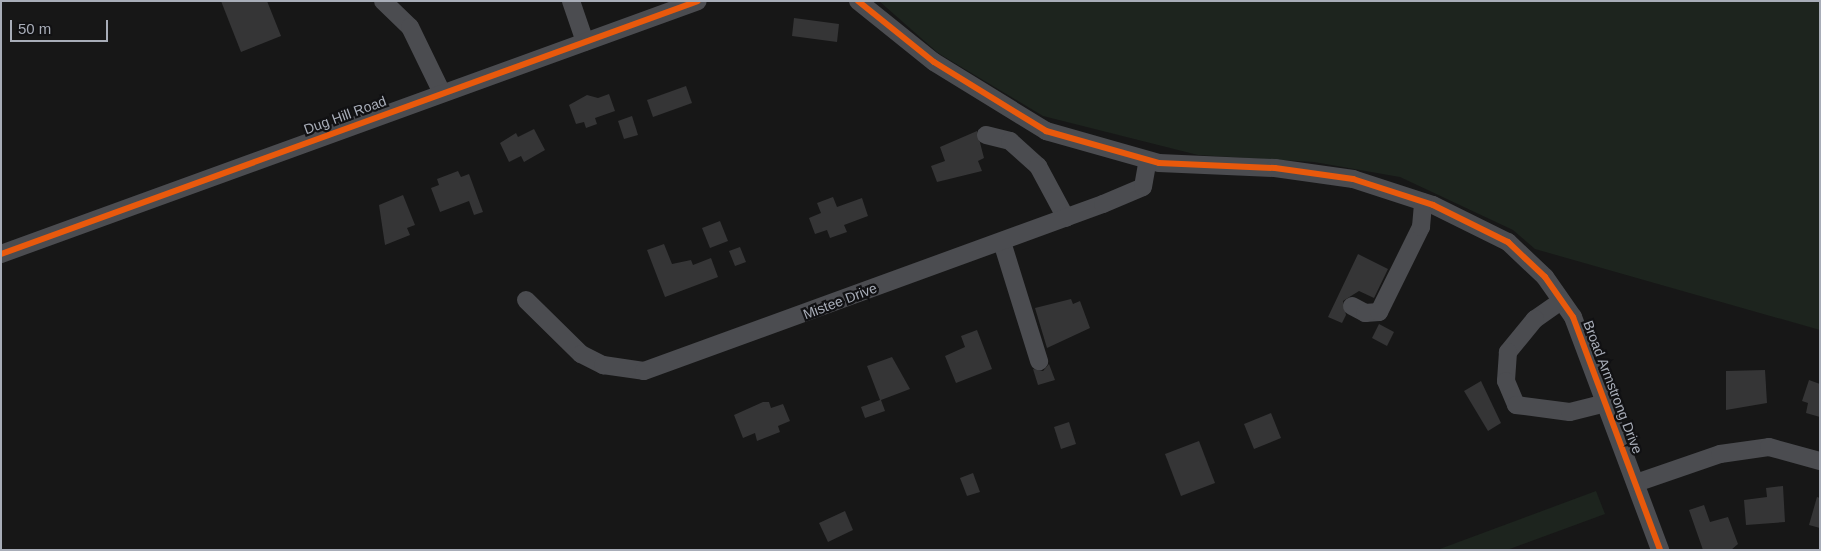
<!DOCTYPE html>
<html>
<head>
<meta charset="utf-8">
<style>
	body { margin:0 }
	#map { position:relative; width:1821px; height:551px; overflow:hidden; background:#171717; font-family:Arial,sans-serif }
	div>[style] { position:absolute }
	.green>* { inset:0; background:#1d241e }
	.building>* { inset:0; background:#353536 }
	.minor>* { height:18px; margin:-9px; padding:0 9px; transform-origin:9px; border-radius:9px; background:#4b4c50 }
	.cycleway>* { height:6px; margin:-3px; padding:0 3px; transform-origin:3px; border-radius:3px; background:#e8590c }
	span { translate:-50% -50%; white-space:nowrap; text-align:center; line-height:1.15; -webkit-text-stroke:4.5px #111113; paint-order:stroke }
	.street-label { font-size:14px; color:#a8adb8 }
	.frame { position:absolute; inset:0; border:2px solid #a8adb8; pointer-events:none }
	.scale { position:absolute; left:10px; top:20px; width:98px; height:22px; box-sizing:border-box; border:2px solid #a8adb8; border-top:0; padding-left:6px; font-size:15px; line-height:18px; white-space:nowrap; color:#a8adb8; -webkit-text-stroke:4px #111113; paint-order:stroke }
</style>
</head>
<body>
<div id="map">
	<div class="green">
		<i style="clip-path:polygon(879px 1px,1820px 1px,1820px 330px,1535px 249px,1513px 230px,1400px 177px,1314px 162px,1198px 155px,1043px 116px,938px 53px)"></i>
		<i style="clip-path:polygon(1596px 491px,1605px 514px,1507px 550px,1437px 550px)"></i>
	</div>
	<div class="building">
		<i style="clip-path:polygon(221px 1px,267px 1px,281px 36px,241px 52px)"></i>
		<i style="clip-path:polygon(794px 18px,839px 24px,837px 42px,792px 36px)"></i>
		<i style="clip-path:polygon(686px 86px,692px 103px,653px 117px,647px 100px)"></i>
		<i style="clip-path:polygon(609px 94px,615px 111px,595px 118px,597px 124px,586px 128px,584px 122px,576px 124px,569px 105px,587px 95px,598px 98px)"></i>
		<i style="clip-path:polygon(632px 116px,638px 135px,624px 139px,618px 121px)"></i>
		<i style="clip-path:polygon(534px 129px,545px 150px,524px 162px,521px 156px,509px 162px,500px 143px,516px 133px,518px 137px)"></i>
		<i style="clip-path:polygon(977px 131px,984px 158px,978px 161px,982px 171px,937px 182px,931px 166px,945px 161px,940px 147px)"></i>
		<i style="clip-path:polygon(458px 171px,461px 177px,469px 174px,483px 212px,474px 215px,469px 201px,440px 212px,431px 188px,439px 185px,437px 179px)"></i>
		<i style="clip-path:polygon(403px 195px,415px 225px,407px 228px,410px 235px,385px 245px,379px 205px)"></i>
		<i style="clip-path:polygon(833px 197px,837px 207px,862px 198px,868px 216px,844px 225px,847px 232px,830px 238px,827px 230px,815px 234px,809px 218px,821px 213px,817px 203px)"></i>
		<i style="clip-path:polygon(720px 221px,728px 241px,710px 248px,702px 228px)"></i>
		<i style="clip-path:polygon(664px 244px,672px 264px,691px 260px,693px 265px,711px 258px,718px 277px,665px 297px,647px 250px)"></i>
		<i style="clip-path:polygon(740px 247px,746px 262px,735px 266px,729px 251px)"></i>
		<i style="clip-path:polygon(1358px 254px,1388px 269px,1374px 298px,1359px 291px,1343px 301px,1346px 315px,1342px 323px,1328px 317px)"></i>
		<i style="clip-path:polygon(1071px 299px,1073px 304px,1080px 301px,1090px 328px,1047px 348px,1035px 308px)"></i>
		<i style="clip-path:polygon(1379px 324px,1394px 332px,1387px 346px,1372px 338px)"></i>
		<i style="clip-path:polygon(977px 330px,992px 369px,956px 383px,945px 356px,965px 347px,961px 336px)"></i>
		<i style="clip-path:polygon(892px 357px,910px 389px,881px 400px,885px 411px,865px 418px,861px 407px,880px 400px,867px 366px)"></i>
		<i style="clip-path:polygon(1049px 364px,1055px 380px,1038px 385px,1033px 369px,1043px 371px)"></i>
		<i style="clip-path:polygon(1765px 370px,1767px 403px,1726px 410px,1726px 371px)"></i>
		<i style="clip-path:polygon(1809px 380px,1820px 384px,1820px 417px,1806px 413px,1808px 403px,1802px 401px)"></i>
		<i style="clip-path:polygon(1481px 381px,1501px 423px,1488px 431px,1464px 391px)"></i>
		<i style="clip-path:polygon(763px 402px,769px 402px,771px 408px,783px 404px,790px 421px,778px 426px,780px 432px,757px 441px,755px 433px,743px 438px,734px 415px)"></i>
		<i style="clip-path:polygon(1271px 413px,1281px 438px,1254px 449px,1244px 424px)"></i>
		<i style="clip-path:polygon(1069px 422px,1076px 444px,1061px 449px,1054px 427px)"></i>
		<i style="clip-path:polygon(1199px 441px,1215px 483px,1181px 496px,1165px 454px)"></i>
		<i style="clip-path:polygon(973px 473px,980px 492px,967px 496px,960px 478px)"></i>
		<i style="clip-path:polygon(1783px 486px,1785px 522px,1746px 525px,1744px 500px,1767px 497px,1766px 488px)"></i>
		<i style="clip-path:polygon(1817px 497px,1820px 498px,1820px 528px,1809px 525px)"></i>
		<i style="clip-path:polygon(1704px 505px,1710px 522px,1728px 517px,1738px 544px,1731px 550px,1703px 550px,1689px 510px)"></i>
		<i style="clip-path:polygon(845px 511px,853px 530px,828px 542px,819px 523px)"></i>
	</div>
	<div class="minor">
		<i style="left:383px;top:1px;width:37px;rotate:44deg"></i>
		<i style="left:410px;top:27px;width:73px;rotate:64.1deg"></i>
		<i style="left:571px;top:1px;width:43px;rotate:71.1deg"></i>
		<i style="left:858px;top:1px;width:97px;rotate:38.8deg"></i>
		<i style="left:934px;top:62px;width:132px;rotate:31.6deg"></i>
		<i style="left:1046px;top:131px;width:117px;rotate:15.8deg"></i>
		<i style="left:1159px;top:163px;width:116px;rotate:2.5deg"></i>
		<i style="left:1275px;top:168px;width:79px;rotate:8deg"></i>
		<i style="left:1353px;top:179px;width:84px;rotate:18deg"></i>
		<i style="left:1433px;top:205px;width:84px;rotate:26.3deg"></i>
		<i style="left:1508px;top:242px;width:51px;rotate:43.4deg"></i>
		<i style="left:1545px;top:277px;width:49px;rotate:55deg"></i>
		<i style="left:1573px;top:317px;width:249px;rotate:69.5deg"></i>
		<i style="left:986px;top:135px;width:25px;rotate:14deg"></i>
		<i style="left:1010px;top:141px;width:38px;rotate:42deg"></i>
		<i style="left:1038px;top:166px;width:59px;rotate:61.7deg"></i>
		<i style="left:1002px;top:242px;width:125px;rotate:72.7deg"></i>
		<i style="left:1px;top:254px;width:741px;rotate:-19.95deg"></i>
		<i style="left:526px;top:300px;width:77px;rotate:44.5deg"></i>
		<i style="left:581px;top:354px;width:25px;rotate:27deg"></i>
		<i style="left:603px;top:365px;width:41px;rotate:8.3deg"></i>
		<i style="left:644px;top:371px;width:488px;rotate:-20deg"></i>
		<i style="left:1103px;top:204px;width:43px;rotate:-23deg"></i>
		<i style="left:1143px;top:187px;width:27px;rotate:-80deg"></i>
		<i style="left:1561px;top:301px;width:32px;rotate:145deg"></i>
		<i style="left:1535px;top:319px;width:43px;rotate:129.3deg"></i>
		<i style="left:1508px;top:352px;width:29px;rotate:94deg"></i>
		<i style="left:1506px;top:381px;width:26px;rotate:67deg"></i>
		<i style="left:1516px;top:405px;width:54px;rotate:7.4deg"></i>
		<i style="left:1570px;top:412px;width:36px;rotate:-14deg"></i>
		<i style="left:1352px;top:306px;width:15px;rotate:28deg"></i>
		<i style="left:1365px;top:313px;width:14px;rotate:-4deg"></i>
		<i style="left:1379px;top:312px;width:95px;rotate:-63.7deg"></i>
		<i style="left:1421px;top:227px;width:25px;rotate:-85deg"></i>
		<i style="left:1636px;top:483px;width:89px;rotate:-19deg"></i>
		<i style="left:1720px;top:454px;width:49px;rotate:-8.1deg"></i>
		<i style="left:1769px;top:447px;width:53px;rotate:15.4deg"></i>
	</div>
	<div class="cycleway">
		<i style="left:858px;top:1px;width:97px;rotate:38.8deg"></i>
		<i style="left:934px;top:62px;width:132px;rotate:31.6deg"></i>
		<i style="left:1046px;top:131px;width:117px;rotate:15.8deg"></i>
		<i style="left:1159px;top:163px;width:116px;rotate:2.5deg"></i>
		<i style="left:1275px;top:168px;width:79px;rotate:8deg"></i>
		<i style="left:1353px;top:179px;width:84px;rotate:18deg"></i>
		<i style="left:1433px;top:205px;width:84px;rotate:26.3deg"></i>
		<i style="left:1508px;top:242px;width:51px;rotate:43.4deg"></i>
		<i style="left:1545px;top:277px;width:49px;rotate:55deg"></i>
		<i style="left:1573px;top:317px;width:249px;rotate:69.5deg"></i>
		<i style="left:1px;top:254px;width:741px;rotate:-19.95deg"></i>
	</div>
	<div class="street-label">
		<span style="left:345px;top:115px;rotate:-20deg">Dug Hill Road</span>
		<span style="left:840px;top:301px;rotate:-21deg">Mistee Drive</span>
		<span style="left:1613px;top:387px;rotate:69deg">Broad Armstrong Drive</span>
	</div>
	<div class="frame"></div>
	<div class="scale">50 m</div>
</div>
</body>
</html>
